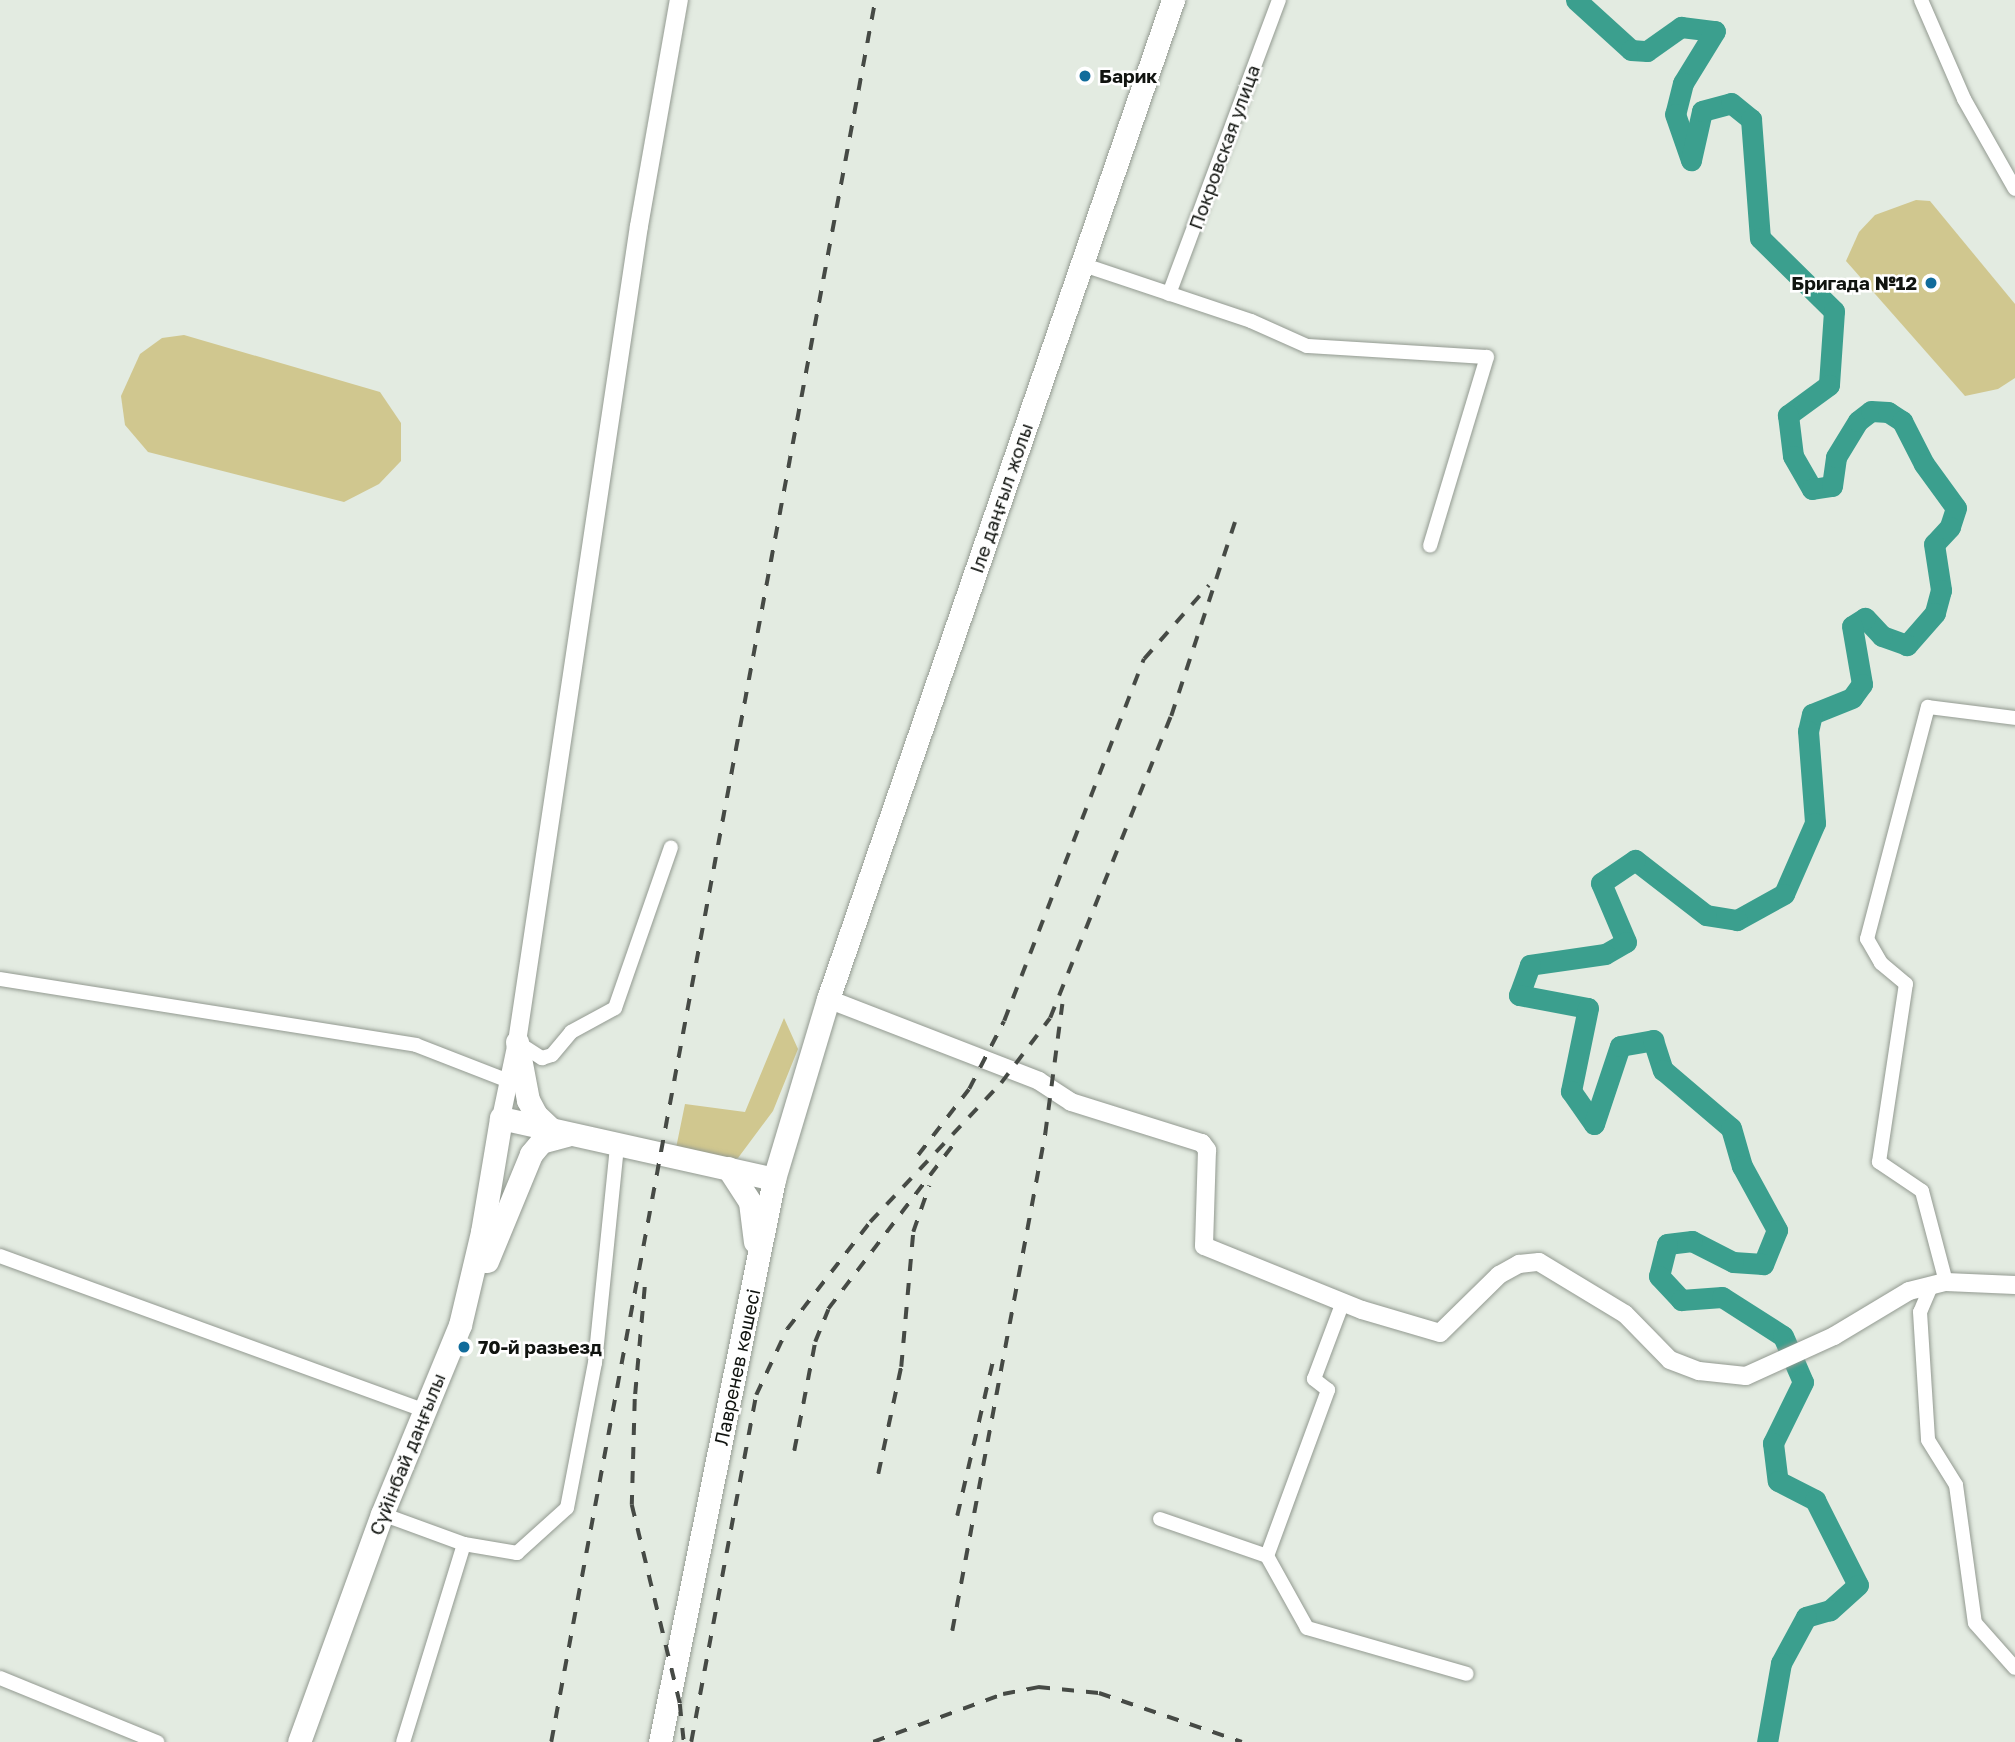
<!DOCTYPE html>
<html>
<head>
<meta charset="utf-8">
<style>
	body { margin:0 }
	#map { position:relative; width:2015px; height:1742px; overflow:hidden; background:#e3ebe1; font-family:"Golos Text",sans-serif }
	div>[style] { position:absolute }
	.green>* { inset:0; background:#d0c78f }
	.river>* { height:21px; margin:-10.5px; padding:0 10.5px; transform-origin:10.5px; border-radius:10.5px; background:#3b9f8e }
	.roads { filter:drop-shadow(0 0 2px #939a91) drop-shadow(0 0 2px #939a91) }
	.minor>* { height:14px; margin:-7px; padding:0 7px; transform-origin:7px; border-radius:7px; background:#fff }
	.tertiary>* { height:18px; margin:-9px; padding:0 9px; transform-origin:9px; border-radius:9px; background:#fff }
	.primary>* { height:23px; margin:-11.5px; padding:0 11.5px; transform-origin:11.5px; border-radius:11.5px; background:#fff }
	.rail>* { height:3.5px; margin-top:-1.75px; transform-origin:0; background:repeating-linear-gradient(90deg,#464a45 0 12px,transparent 0 24px) }
	.dots>* { width:19px; height:19px; translate:-50% -50%; box-sizing:border-box; border:4px solid #fff; border-radius:50% }
	span { translate:-50% -50%; white-space:nowrap; text-align:center; line-height:1.15; -webkit-text-stroke:5px #fff; paint-order:stroke }
	.poi-label { font-size:19px; color:#111410; font-weight:700 }
	.left { translate:0 -50%; text-align:left }
	.right { translate:-100% -50%; text-align:right }
	.street-label { font-size:19px; color:#111410 }
</style>
</head>
<body>
<div id="map">
	<div class="green">
		<i style="clip-path:polygon(1916px 200px,1930px 201px,2015px 304px,2015px 378px,1998px 389px,1965px 396px,1846px 261px,1859px 232px,1875px 215px)"></i>
		<i style="clip-path:polygon(184px 335px,380px 392px,401px 423px,401px 461px,379px 484px,344px 502px,148px 452px,125px 425px,121px 396px,140px 354px,162px 338px)"></i>
		<i style="clip-path:polygon(784px 1018px,798px 1049px,773px 1111px,738px 1158px,727px 1161px,675px 1153px,685px 1104px,745px 1112px)"></i>
	</div>
	<div class="river">
		<i style="left:1576px;top:0;width:74px;rotate:42.3deg"></i>
		<i style="left:1631px;top:50px;width:16px;rotate:4deg"></i>
		<i style="left:1647px;top:51px;width:42px;rotate:-35.2deg"></i>
		<i style="left:1681px;top:27px;width:34px;rotate:7deg"></i>
		<i style="left:1715px;top:31px;width:61px;rotate:121.6deg"></i>
		<i style="left:1683px;top:83px;width:32px;rotate:104deg"></i>
		<i style="left:1675px;top:114px;width:49px;rotate:70.8deg"></i>
		<i style="left:1691px;top:160px;width:50px;rotate:-77.3deg"></i>
		<i style="left:1702px;top:111px;width:30px;rotate:-15deg"></i>
		<i style="left:1731px;top:103px;width:26px;rotate:39deg"></i>
		<i style="left:1751px;top:119px;width:119px;rotate:85.7deg"></i>
		<i style="left:1760px;top:238px;width:104px;rotate:44.6deg"></i>
		<i style="left:1834px;top:311px;width:74px;rotate:93.9deg"></i>
		<i style="left:1829px;top:385px;width:51px;rotate:143.8deg"></i>
		<i style="left:1788px;top:415px;width:41px;rotate:83deg"></i>
		<i style="left:1793px;top:456px;width:38px;rotate:60deg"></i>
		<i style="left:1812px;top:489px;width:20px;rotate:-9deg"></i>
		<i style="left:1832px;top:486px;width:29px;rotate:-82deg"></i>
		<i style="left:1836px;top:457px;width:42px;rotate:-58.6deg"></i>
		<i style="left:1858px;top:421px;width:16px;rotate:-38deg"></i>
		<i style="left:1871px;top:411px;width:17px;rotate:3deg"></i>
		<i style="left:1888px;top:412px;width:17px;rotate:33deg"></i>
		<i style="left:1902px;top:421px;width:48px;rotate:62.9deg"></i>
		<i style="left:1924px;top:464px;width:54px;rotate:54deg"></i>
		<i style="left:1956px;top:508px;width:20px;rotate:108deg"></i>
		<i style="left:1950px;top:527px;width:23px;rotate:133deg"></i>
		<i style="left:1934px;top:544px;width:47px;rotate:81.3deg"></i>
		<i style="left:1941px;top:590px;width:24px;rotate:105deg"></i>
		<i style="left:1935px;top:613px;width:43px;rotate:131.2deg"></i>
		<i style="left:1907px;top:645px;width:27px;rotate:-160deg"></i>
		<i style="left:1882px;top:636px;width:25px;rotate:-133deg"></i>
		<i style="left:1865px;top:618px;width:15px;rotate:148deg"></i>
		<i style="left:1852px;top:626px;width:59px;rotate:80.2deg"></i>
		<i style="left:1862px;top:684px;width:17px;rotate:126deg"></i>
		<i style="left:1852px;top:698px;width:43px;rotate:158.2deg"></i>
		<i style="left:1812px;top:714px;width:17px;rotate:103deg"></i>
		<i style="left:1808px;top:731px;width:92px;rotate:85.6deg"></i>
		<i style="left:1815px;top:823px;width:77px;rotate:113.6deg"></i>
		<i style="left:1784px;top:894px;width:54px;rotate:151deg"></i>
		<i style="left:1737px;top:920px;width:31px;rotate:-171deg"></i>
		<i style="left:1706px;top:915px;width:90px;rotate:-142.2deg"></i>
		<i style="left:1635px;top:860px;width:41px;rotate:145.9deg"></i>
		<i style="left:1601px;top:883px;width:64px;rotate:67deg"></i>
		<i style="left:1626px;top:942px;width:24px;rotate:150deg"></i>
		<i style="left:1605px;top:954px;width:76px;rotate:171.7deg"></i>
		<i style="left:1530px;top:965px;width:32px;rotate:110deg"></i>
		<i style="left:1519px;top:995px;width:70px;rotate:10.7deg"></i>
		<i style="left:1588px;top:1008px;width:85px;rotate:101.6deg"></i>
		<i style="left:1571px;top:1091px;width:40px;rotate:55.1deg"></i>
		<i style="left:1594px;top:1124px;width:82px;rotate:-71.6deg"></i>
		<i style="left:1620px;top:1046px;width:34px;rotate:-10deg"></i>
		<i style="left:1653px;top:1040px;width:32px;rotate:72deg"></i>
		<i style="left:1663px;top:1070px;width:89px;rotate:40.5deg"></i>
		<i style="left:1731px;top:1128px;width:40px;rotate:74deg"></i>
		<i style="left:1742px;top:1166px;width:73px;rotate:61.3deg"></i>
		<i style="left:1777px;top:1230px;width:37px;rotate:112deg"></i>
		<i style="left:1763px;top:1264px;width:30px;rotate:-176deg"></i>
		<i style="left:1733px;top:1262px;width:46px;rotate:-152.9deg"></i>
		<i style="left:1692px;top:1241px;width:25px;rotate:173deg"></i>
		<i style="left:1667px;top:1244px;width:33px;rotate:104deg"></i>
		<i style="left:1659px;top:1276px;width:33px;rotate:47deg"></i>
		<i style="left:1681px;top:1300px;width:41px;rotate:-4.2deg"></i>
		<i style="left:1722px;top:1297px;width:72px;rotate:32.6deg"></i>
		<i style="left:1783px;top:1336px;width:50px;rotate:66.5deg"></i>
		<i style="left:1803px;top:1382px;width:68px;rotate:116.2deg"></i>
		<i style="left:1773px;top:1443px;width:38px;rotate:83deg"></i>
		<i style="left:1778px;top:1481px;width:42px;rotate:27.2deg"></i>
		<i style="left:1815px;top:1500px;width:95px;rotate:63.2deg"></i>
		<i style="left:1858px;top:1585px;width:38px;rotate:138deg"></i>
		<i style="left:1830px;top:1610px;width:25px;rotate:164deg"></i>
		<i style="left:1806px;top:1617px;width:52px;rotate:118.5deg"></i>
		<i style="left:1781px;top:1663px;width:80px;rotate:100deg"></i>
	</div>
	<div class="roads">
		<div class="minor">
			<i style="left:1921px;top:0;width:108px;rotate:66.5deg"></i>
			<i style="left:1964px;top:99px;width:103px;rotate:60.5deg"></i>
			<i style="left:1081px;top:264px;width:179px;rotate:18.5deg"></i>
			<i style="left:1251px;top:321px;width:61px;rotate:24.1deg"></i>
			<i style="left:1307px;top:346px;width:180px;rotate:3.5deg"></i>
			<i style="left:1487px;top:357px;width:197px;rotate:106.8deg"></i>
			<i style="left:1169px;top:294px;width:314px;rotate:-69.5deg"></i>
			<i style="left:0;top:979px;width:421px;rotate:9deg"></i>
			<i style="left:416px;top:1045px;width:100px;rotate:21.2deg"></i>
			<i style="left:517px;top:1042px;width:30px;rotate:33deg"></i>
			<i style="left:542px;top:1058px;width:10px;rotate:-17deg"></i>
			<i style="left:552px;top:1055px;width:30px;rotate:-50deg"></i>
			<i style="left:571px;top:1032px;width:50px;rotate:-28.6deg"></i>
			<i style="left:615px;top:1008px;width:170px;rotate:-70.8deg"></i>
			<i style="left:0;top:1256px;width:452px;rotate:20deg"></i>
			<i style="left:1946px;top:1282px;width:94px;rotate:-104.8deg"></i>
			<i style="left:1922px;top:1191px;width:52px;rotate:-146deg"></i>
			<i style="left:1879px;top:1162px;width:180px;rotate:-81.4deg"></i>
			<i style="left:1906px;top:984px;width:33px;rotate:-140deg"></i>
			<i style="left:1881px;top:963px;width:28px;rotate:-120deg"></i>
			<i style="left:1867px;top:939px;width:240px;rotate:-75.3deg"></i>
			<i style="left:1928px;top:707px;width:88px;rotate:7.2deg"></i>
			<i style="left:1932px;top:1284px;width:30px;rotate:113deg"></i>
			<i style="left:1920px;top:1312px;width:128px;rotate:86.4deg"></i>
			<i style="left:1928px;top:1440px;width:53px;rotate:58.1deg"></i>
			<i style="left:1956px;top:1485px;width:139px;rotate:82.2deg"></i>
			<i style="left:1975px;top:1623px;width:60px;rotate:48.4deg"></i>
			<i style="left:382px;top:1514px;width:87px;rotate:20.1deg"></i>
			<i style="left:464px;top:1544px;width:207px;rotate:107.1deg"></i>
			<i style="left:1160px;top:1519px;width:113px;rotate:19.1deg"></i>
			<i style="left:1267px;top:1556px;width:82px;rotate:60.9deg"></i>
			<i style="left:1307px;top:1628px;width:166px;rotate:16deg"></i>
			<i style="left:464px;top:1544px;width:54px;rotate:9.6deg"></i>
			<i style="left:517px;top:1553px;width:67px;rotate:-42deg"></i>
			<i style="left:567px;top:1508px;width:148px;rotate:-79.1deg"></i>
			<i style="left:595px;top:1363px;width:217px;rotate:-84.2deg"></i>
			<i style="left:1267px;top:1556px;width:177px;rotate:-69.8deg"></i>
			<i style="left:1328px;top:1390px;width:18px;rotate:-142deg"></i>
			<i style="left:1314px;top:1379px;width:82px;rotate:-69.4deg"></i>
			<i style="left:0;top:1678px;width:170px;rotate:22.2deg"></i>
		</div>
		<div class="tertiary">
			<i style="left:828px;top:999px;width:226px;rotate:21.2deg"></i>
			<i style="left:1039px;top:1081px;width:38px;rotate:33deg"></i>
			<i style="left:1071px;top:1102px;width:137px;rotate:17.4deg"></i>
			<i style="left:1202px;top:1143px;width:9px;rotate:54deg"></i>
			<i style="left:1207px;top:1150px;width:96px;rotate:91.8deg"></i>
			<i style="left:1204px;top:1246px;width:170px;rotate:22.1deg"></i>
			<i style="left:1362px;top:1310px;width:81px;rotate:16.4deg"></i>
			<i style="left:1440px;top:1333px;width:83px;rotate:-44.5deg"></i>
			<i style="left:1499px;top:1275px;width:23px;rotate:-29deg"></i>
			<i style="left:1519px;top:1264px;width:20px;rotate:-6deg"></i>
			<i style="left:1539px;top:1262px;width:100px;rotate:31.2deg"></i>
			<i style="left:1625px;top:1314px;width:64px;rotate:45.6deg"></i>
			<i style="left:1670px;top:1360px;width:31px;rotate:21deg"></i>
			<i style="left:1699px;top:1371px;width:47px;rotate:6.1deg"></i>
			<i style="left:1746px;top:1376px;width:97px;rotate:-24.4deg"></i>
			<i style="left:1834px;top:1336px;width:87px;rotate:-31deg"></i>
			<i style="left:1909px;top:1291px;width:38px;rotate:-14deg"></i>
			<i style="left:1946px;top:1282px;width:69px;rotate:2.5deg"></i>
			<i style="left:501px;top:1118px;width:78px;rotate:-78.1deg"></i>
			<i style="left:517px;top:1042px;width:825px;rotate:-81.5deg"></i>
			<i style="left:639px;top:226px;width:230px;rotate:-80deg"></i>
		</div>
		<div class="primary">
			<i style="left:517px;top:1042px;width:59px;rotate:79.3deg"></i>
			<i style="left:528px;top:1100px;width:17px;rotate:62deg"></i>
			<i style="left:536px;top:1115px;width:25px;rotate:43deg"></i>
			<i style="left:728px;top:1168px;width:40px;rotate:57.1deg"></i>
			<i style="left:750px;top:1202px;width:40px;rotate:82.9deg"></i>
			<i style="left:487px;top:1261px;width:116px;rotate:-67.6deg"></i>
			<i style="left:531px;top:1154px;width:16px;rotate:-50deg"></i>
			<i style="left:541px;top:1142px;width:27px;rotate:-15deg"></i>
			<i style="left:299px;top:1742px;width:243px;rotate:-70deg"></i>
			<i style="left:382px;top:1514px;width:204px;rotate:-67.6deg"></i>
			<i style="left:460px;top:1325px;width:96px;rotate:-76.7deg"></i>
			<i style="left:482px;top:1232px;width:116px;rotate:-80.5deg"></i>
			<i style="left:501px;top:1118px;width:280px;rotate:12.6deg"></i>
			<i style="left:660px;top:1742px;width:574px;rotate:-78.55deg"></i>
			<i style="left:774px;top:1179px;width:188px;rotate:-73.3deg"></i>
			<i style="left:828px;top:999px;width:1057px;rotate:-70.95deg"></i>
		</div>
	</div>
	<div class="rail">
		<i style="left:918px;top:1155px;width:83px;rotate:-52.3deg"></i>
		<i style="left:969px;top:1089px;width:76px;rotate:-62.8deg"></i>
		<i style="left:1004px;top:1021px;width:388px;rotate:-68.9deg"></i>
		<i style="left:1144px;top:659px;width:98px;rotate:-48.7deg"></i>
		<i style="left:645px;top:1287px;width:112px;rotate:95.1deg"></i>
		<i style="left:635px;top:1399px;width:106px;rotate:91.6deg"></i>
		<i style="left:632px;top:1505px;width:205px;rotate:76.4deg"></i>
		<i style="left:680px;top:1704px;width:38px;rotate:84deg"></i>
		<i style="left:794px;top:1451px;width:111px;rotate:-79.1deg"></i>
		<i style="left:815px;top:1342px;width:35px;rotate:-68deg"></i>
		<i style="left:828px;top:1309px;width:211px;rotate:-52.7deg"></i>
		<i style="left:878px;top:1474px;width:109px;rotate:-77.9deg"></i>
		<i style="left:901px;top:1367px;width:136px;rotate:-84.9deg"></i>
		<i style="left:913px;top:1232px;width:49px;rotate:-70.8deg"></i>
		<i style="left:957px;top:1516px;width:164px;rotate:-77deg"></i>
		<i style="left:952px;top:1631px;width:506px;rotate:-79.4deg"></i>
		<i style="left:1045px;top:1134px;width:131px;rotate:-82.5deg"></i>
		<i style="left:551px;top:1742px;width:1772px;rotate:-79.46deg"></i>
		<i style="left:691px;top:1742px;width:353px;rotate:-79.4deg"></i>
		<i style="left:756px;top:1395px;width:73px;rotate:-64.8deg"></i>
		<i style="left:787px;top:1329px;width:135px;rotate:-52.2deg"></i>
		<i style="left:870px;top:1222px;width:191px;rotate:-46.7deg"></i>
		<i style="left:1001px;top:1083px;width:81px;rotate:-53deg"></i>
		<i style="left:1050px;top:1018px;width:325px;rotate:-68.2deg"></i>
		<i style="left:1171px;top:716px;width:205px;rotate:-71.8deg"></i>
		<i style="left:873px;top:1742px;width:139px;rotate:-20.3deg"></i>
		<i style="left:1003px;top:1694px;width:36px;rotate:-11deg"></i>
		<i style="left:1038px;top:1687px;width:61px;rotate:5.6deg"></i>
		<i style="left:1099px;top:1693px;width:151px;rotate:18.9deg"></i>
	</div>
	<div class="dots">
		<i style="left:1085px;top:76px;background:#116c9b"></i>
		<i style="left:1931px;top:283px;background:#116c9b"></i>
		<i style="left:464px;top:1347px;background:#116c9b"></i>
	</div>
	<div class="poi-label">
		<span class="left" style="left:1099px;top:76px">Барик</span>
		<span class="right" style="left:1917px;top:283px">Бригада №12</span>
		<span class="left" style="left:478px;top:1347px">70-й разьезд</span>
	</div>
	<div class="street-label">
		<span style="left:1224px;top:147px;rotate:-70deg">Покровская улица</span>
		<span style="left:1001px;top:498px;rotate:-71deg">Іле даңғыл жолы</span>
		<span style="left:737px;top:1367px;rotate:-78deg">Лавренев көшесі</span>
		<span style="left:407px;top:1454px;rotate:-68deg">Сүйінбай даңғылы</span>
	</div>
</div>
</body>
</html>
